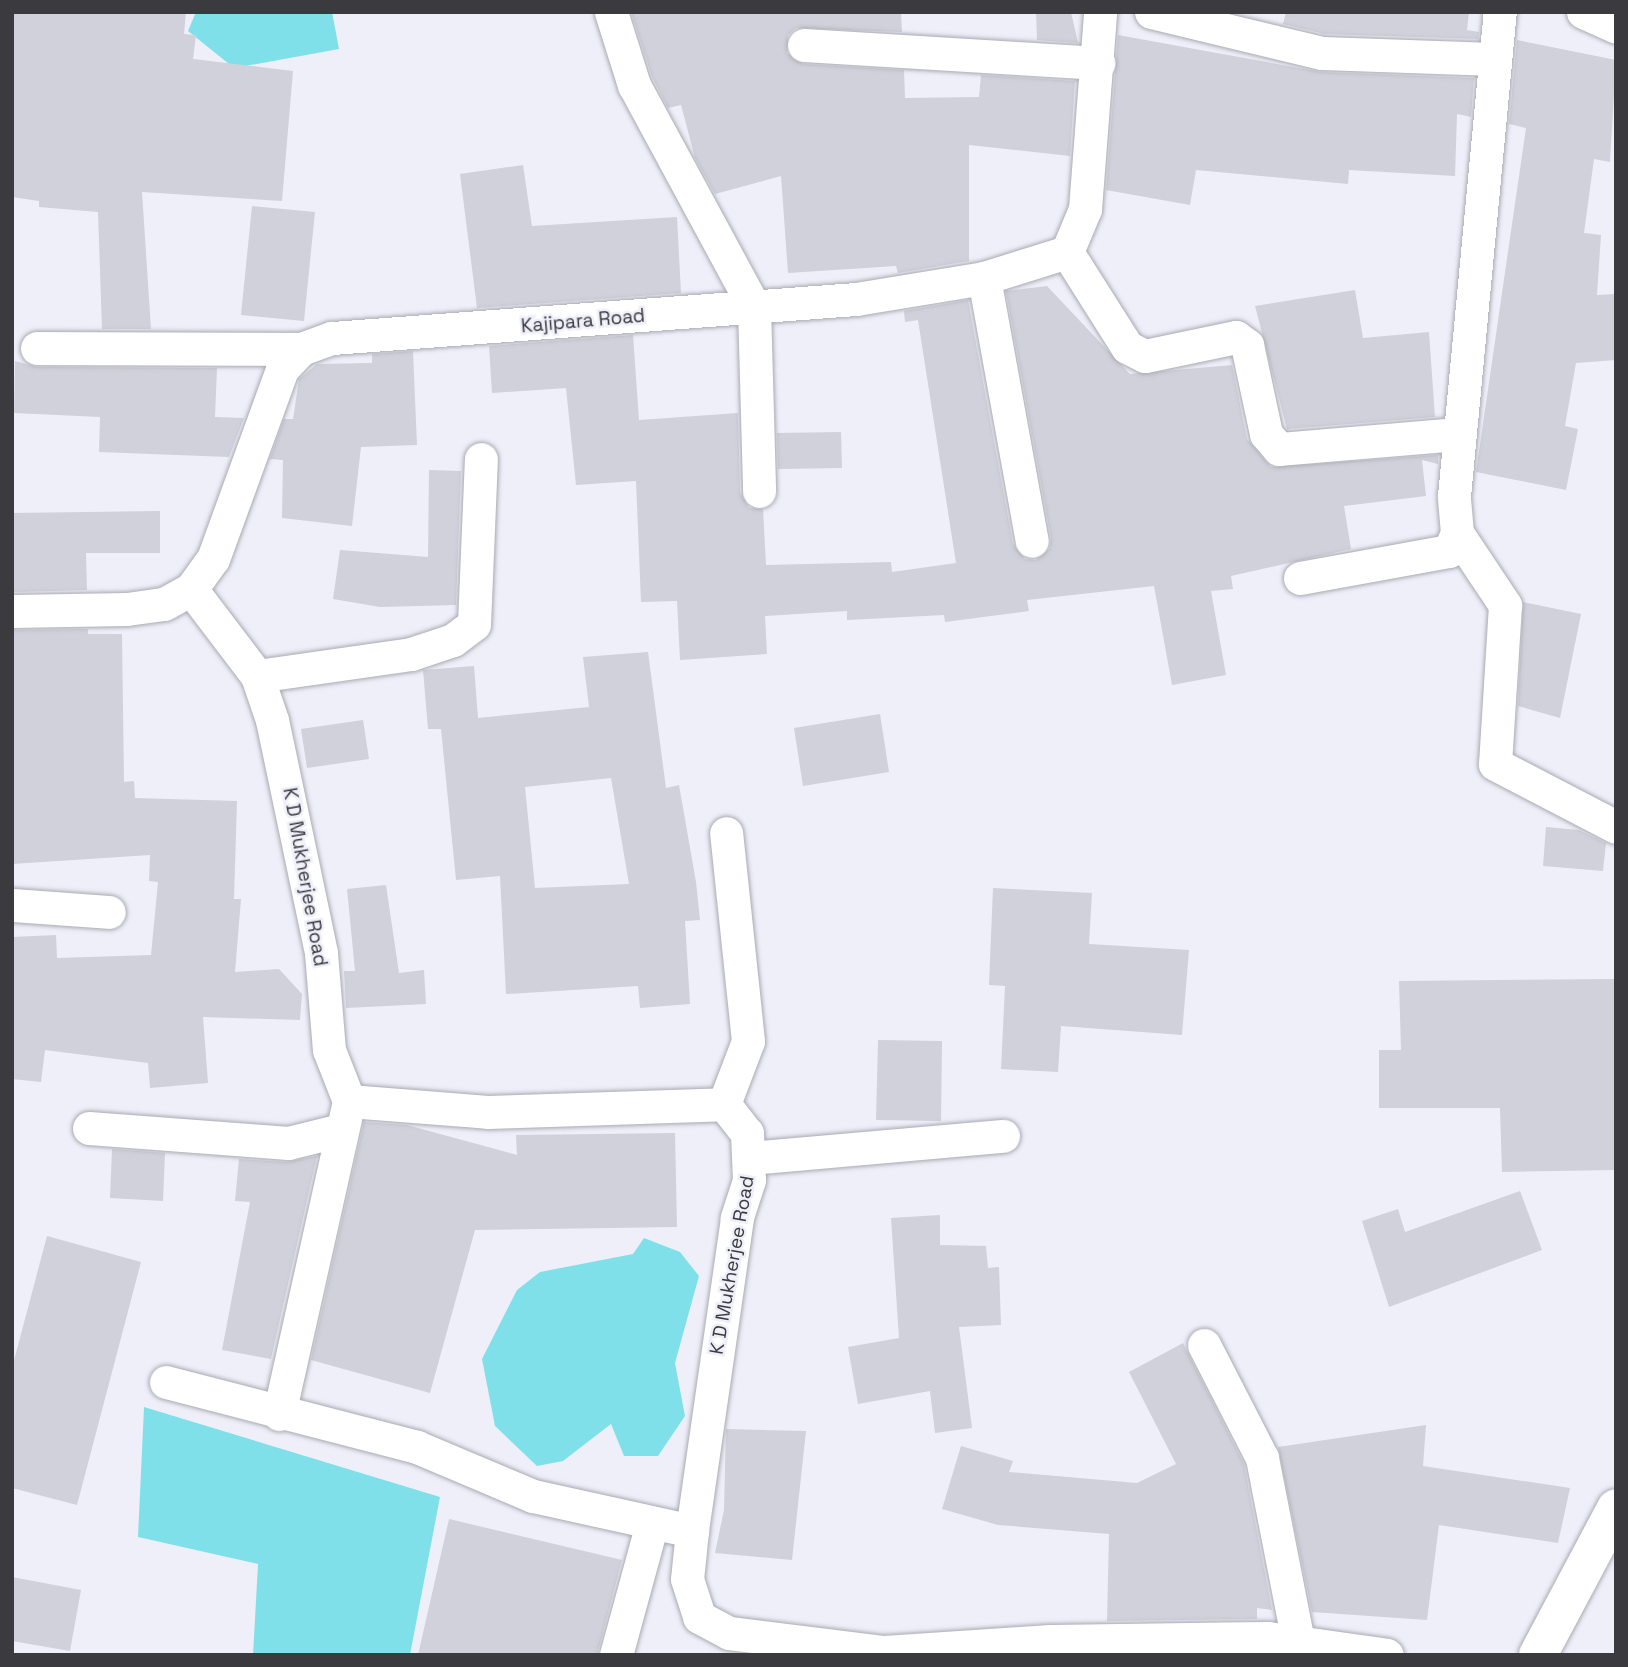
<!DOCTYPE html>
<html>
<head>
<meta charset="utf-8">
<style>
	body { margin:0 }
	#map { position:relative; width:1628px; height:1667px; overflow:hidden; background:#eeeff9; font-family:"Space Grotesk",sans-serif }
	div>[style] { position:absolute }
	.water>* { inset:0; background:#80e0e9 }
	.building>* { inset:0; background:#d0d1da }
	.roads { filter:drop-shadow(0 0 2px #a9aab2) drop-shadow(0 0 2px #a9aab2) }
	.street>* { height:33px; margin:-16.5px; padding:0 16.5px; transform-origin:16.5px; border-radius:16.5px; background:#fff }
	.secondary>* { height:38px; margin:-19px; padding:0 19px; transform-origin:19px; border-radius:19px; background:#fff }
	span { translate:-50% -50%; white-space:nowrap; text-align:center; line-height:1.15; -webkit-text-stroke:5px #eeeff9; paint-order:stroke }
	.street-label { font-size:19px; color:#3b3b3f }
	.frame { position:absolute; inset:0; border:14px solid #3b3b3f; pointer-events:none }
</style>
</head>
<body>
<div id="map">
	<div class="water">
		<i style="clip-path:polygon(196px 12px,332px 12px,339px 49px,234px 68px,188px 31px)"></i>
		<i style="clip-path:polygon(644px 1238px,680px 1252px,699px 1276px,675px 1363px,685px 1416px,658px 1456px,624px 1456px,611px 1424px,563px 1461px,537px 1466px,495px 1426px,482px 1359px,517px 1290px,540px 1272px,633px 1254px)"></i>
		<i style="clip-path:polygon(144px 1407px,440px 1497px,410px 1655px,253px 1655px,258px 1564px,138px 1537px)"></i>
	</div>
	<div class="building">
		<i style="clip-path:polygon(12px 12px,186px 12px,184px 34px,196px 35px,193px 59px,293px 71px,282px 201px,142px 192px,151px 329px,102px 329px,98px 212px,39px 207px,39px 201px,12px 197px)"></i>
		<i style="clip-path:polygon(631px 12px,901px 12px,902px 32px,796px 28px,788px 35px,787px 53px,803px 64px,904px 70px,905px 98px,979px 97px,981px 75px,1075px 81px,1070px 156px,969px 145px,969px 261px,898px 273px,896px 266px,788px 273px,781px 176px,715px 194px,695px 158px,681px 105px,668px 108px,652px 77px)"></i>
		<i style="clip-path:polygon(1036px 12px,1071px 12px,1078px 43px,1037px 40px)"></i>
		<i style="clip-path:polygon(1286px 12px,1469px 12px,1467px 30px,1479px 32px,1478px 39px,1325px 34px,1283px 24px)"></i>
		<i style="clip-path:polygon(1118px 35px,1321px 72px,1474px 78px,1471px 117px,1457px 114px,1455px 176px,1349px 170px,1348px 184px,1196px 170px,1190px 205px,1106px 190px)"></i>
		<i style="clip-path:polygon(1517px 40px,1616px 60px,1610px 162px,1594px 159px,1584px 233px,1601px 235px,1597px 295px,1616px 294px,1616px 360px,1576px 363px,1565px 426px,1578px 429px,1566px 490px,1476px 472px,1526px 128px,1509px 124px)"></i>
		<i style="clip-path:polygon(523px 165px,532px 226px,677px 217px,681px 293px,477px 308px,460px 174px)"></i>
		<i style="clip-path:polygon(252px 206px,315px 212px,304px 321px,241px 315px)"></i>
		<i style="clip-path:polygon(1047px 286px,1130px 374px,1232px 365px,1247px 439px,1271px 467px,1438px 455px,1438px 464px,1422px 460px,1426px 496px,1344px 506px,1351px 549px,1231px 576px,1233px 589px,1211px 591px,1226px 675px,1172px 685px,1154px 586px,1027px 600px,1029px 611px,945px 622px,944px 615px,847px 620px,847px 611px,765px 616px,767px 654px,680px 660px,677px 601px,641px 602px,636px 481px,576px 485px,566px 388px,492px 393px,489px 346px,633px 335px,639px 420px,738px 413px,740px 492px,749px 508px,763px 509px,766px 565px,891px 562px,892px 572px,956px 563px,918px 320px,905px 322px,904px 311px,968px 300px,1013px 544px,1025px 559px,1036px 560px,1050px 548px,1051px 538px,1006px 291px)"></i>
		<i style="clip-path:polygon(1355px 290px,1363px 338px,1429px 332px,1435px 417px,1287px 429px,1255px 306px)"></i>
		<i style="clip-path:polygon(413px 351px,417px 445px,361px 447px,352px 526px,282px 518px,283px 460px,270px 459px,284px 419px,293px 419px,299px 379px,317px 364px,372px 363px,372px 354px)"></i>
		<i style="clip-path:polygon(15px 361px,37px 367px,217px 368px,215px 417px,244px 418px,229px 457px,99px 452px,100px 417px,14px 413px)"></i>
		<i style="clip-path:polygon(841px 432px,842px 468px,778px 469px,777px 433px)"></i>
		<i style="clip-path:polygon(429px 470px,461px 471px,456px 605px,380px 607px,333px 599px,340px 550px,428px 557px)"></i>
		<i style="clip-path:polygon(160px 511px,160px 553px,86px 553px,87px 590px,12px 592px,12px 513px)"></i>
		<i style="clip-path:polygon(1523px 602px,1581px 614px,1560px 718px,1518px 706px)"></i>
		<i style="clip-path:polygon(88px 629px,88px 634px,122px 634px,124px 782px,134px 781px,135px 798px,237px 801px,234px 899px,241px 899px,235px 972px,279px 969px,302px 994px,300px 1020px,203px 1017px,208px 1083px,150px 1088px,148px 1063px,45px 1050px,41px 1082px,12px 1079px,12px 937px,56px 935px,57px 958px,151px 955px,158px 882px,149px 881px,150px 855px,12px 864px,12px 630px)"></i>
		<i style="clip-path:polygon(evenodd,648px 652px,666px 788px,679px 785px,696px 882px,700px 920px,685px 921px,690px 1004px,640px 1008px,638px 986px,506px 994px,500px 876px,456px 880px,441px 729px,428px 729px,423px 670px,474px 666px,478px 718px,589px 707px,583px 657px,648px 652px,611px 778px,629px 884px,535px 888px,525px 787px,611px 778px)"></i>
		<i style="clip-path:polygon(880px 714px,889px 772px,803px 786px,794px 728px)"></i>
		<i style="clip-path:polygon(363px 720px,369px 759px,307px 768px,301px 729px)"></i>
		<i style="clip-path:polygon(1546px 827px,1579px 830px,1606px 843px,1603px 871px,1543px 866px)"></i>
		<i style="clip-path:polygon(386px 885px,399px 973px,424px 970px,426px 1004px,346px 1008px,344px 971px,355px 971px,347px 889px)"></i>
		<i style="clip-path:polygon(993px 888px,1092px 893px,1089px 944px,1189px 950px,1182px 1035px,1061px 1026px,1058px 1072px,1001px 1069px,1005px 986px,989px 985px)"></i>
		<i style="clip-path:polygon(1616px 979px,1616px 1170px,1502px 1172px,1500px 1108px,1379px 1108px,1379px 1050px,1401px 1050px,1399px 981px)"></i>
		<i style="clip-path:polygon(878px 1040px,942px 1041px,941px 1121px,876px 1120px)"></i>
		<i style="clip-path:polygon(364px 1122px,407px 1125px,517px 1155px,516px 1135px,675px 1133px,677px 1227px,475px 1230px,430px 1393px,311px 1360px)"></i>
		<i style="clip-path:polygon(112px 1149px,165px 1153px,163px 1201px,110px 1198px)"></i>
		<i style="clip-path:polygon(317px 1156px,271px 1359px,222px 1350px,250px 1202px,235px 1201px,239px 1159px,287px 1162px)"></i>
		<i style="clip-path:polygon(1520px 1191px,1542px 1250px,1389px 1307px,1362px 1221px,1398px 1209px,1405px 1232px)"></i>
		<i style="clip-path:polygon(940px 1215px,940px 1245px,986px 1246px,988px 1268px,999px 1267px,1001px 1325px,959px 1327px,972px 1428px,935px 1433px,930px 1391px,858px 1404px,848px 1347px,899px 1338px,891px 1218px)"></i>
		<i style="clip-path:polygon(47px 1236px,141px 1262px,77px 1505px,12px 1488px,12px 1368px)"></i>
		<i style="clip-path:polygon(1183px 1343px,1244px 1464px,1272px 1610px,1257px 1608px,1257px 1619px,1107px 1621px,1109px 1534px,998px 1525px,942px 1509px,961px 1446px,1013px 1461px,1009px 1472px,1137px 1483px,1176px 1464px,1129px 1372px)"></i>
		<i style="clip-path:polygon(1426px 1425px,1423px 1466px,1570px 1488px,1558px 1543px,1439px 1525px,1427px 1620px,1312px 1612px,1278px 1447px)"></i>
		<i style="clip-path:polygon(726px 1429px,806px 1431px,792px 1560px,715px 1553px,724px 1510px)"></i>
		<i style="clip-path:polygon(449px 1519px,622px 1560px,597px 1655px,418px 1655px)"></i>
		<i style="clip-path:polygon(12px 1577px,81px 1590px,70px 1651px,12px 1641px)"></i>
	</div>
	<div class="roads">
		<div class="street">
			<i style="left:611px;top:12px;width:77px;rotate:72.5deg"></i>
			<i style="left:634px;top:85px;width:252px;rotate:61.6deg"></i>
			<i style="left:754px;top:307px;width:184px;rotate:88.4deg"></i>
			<i style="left:1151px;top:12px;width:176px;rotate:13.5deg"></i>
			<i style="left:1322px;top:53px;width:172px;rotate:2deg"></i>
			<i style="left:1583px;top:12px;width:36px;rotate:24deg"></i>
			<i style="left:804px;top:45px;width:295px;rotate:3.5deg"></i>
			<i style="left:1067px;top:252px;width:112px;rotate:57.7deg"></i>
			<i style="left:1127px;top:347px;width:20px;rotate:27deg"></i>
			<i style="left:1145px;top:356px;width:93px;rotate:-11.8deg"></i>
			<i style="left:1236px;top:337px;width:14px;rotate:36deg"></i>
			<i style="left:1247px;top:345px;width:91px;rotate:77.9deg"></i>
			<i style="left:1266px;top:434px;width:20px;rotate:49deg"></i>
			<i style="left:1279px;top:449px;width:181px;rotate:-4.8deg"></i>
			<i style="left:984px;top:278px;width:267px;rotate:79.7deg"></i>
			<i style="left:37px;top:348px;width:264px;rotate:0.2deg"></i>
			<i style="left:1457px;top:533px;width:87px;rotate:56.3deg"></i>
			<i style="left:1505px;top:605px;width:159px;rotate:93.6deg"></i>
			<i style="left:1495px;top:764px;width:136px;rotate:27.5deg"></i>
			<i style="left:1300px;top:578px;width:151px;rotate:-10.3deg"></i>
			<i style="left:1449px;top:551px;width:20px;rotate:-66deg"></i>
			<i style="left:1457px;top:533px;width:37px;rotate:-95deg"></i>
			<i style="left:1454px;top:496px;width:486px;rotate:-84.6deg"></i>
			<i style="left:191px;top:589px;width:109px;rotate:52.8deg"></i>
			<i style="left:257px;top:676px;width:46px;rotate:71.2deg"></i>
			<i style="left:272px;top:720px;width:238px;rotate:78.1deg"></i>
			<i style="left:321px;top:953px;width:97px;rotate:85.3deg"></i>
			<i style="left:329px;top:1050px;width:55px;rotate:68.6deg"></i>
			<i style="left:349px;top:1101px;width:139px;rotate:4.5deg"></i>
			<i style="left:488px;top:1112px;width:236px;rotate:-1.9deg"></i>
			<i style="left:724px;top:1104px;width:37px;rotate:52deg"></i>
			<i style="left:747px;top:1133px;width:47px;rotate:87.6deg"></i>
			<i style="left:749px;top:1180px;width:40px;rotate:108deg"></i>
			<i style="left:737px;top:1218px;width:316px;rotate:98.2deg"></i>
			<i style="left:692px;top:1531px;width:48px;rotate:95.9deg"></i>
			<i style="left:687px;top:1579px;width:40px;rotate:72deg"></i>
			<i style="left:699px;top:1617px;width:34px;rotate:28deg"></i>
			<i style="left:729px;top:1633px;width:156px;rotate:7deg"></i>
			<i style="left:884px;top:1652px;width:166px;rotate:-3.8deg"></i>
			<i style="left:1050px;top:1641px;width:218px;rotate:-0.8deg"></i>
			<i style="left:1268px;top:1638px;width:120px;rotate:8.1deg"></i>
			<i style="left:12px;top:611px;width:115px;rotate:-1deg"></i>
			<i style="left:127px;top:609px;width:37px;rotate:-8deg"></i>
			<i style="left:164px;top:604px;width:31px;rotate:-29deg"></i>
			<i style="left:191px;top:589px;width:37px;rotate:-54deg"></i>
			<i style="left:213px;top:559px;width:202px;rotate:-70deg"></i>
			<i style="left:282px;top:369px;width:28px;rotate:-46deg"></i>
			<i style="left:301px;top:349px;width:33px;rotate:-20deg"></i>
			<i style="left:332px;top:338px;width:525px;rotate:-4.26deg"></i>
			<i style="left:856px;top:299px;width:130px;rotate:-9.3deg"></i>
			<i style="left:984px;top:278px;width:87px;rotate:-17.4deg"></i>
			<i style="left:1067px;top:252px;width:47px;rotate:-67.3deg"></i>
			<i style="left:1085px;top:209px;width:198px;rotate:-85.6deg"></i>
			<i style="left:257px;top:676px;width:156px;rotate:-8.1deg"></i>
			<i style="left:411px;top:654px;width:44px;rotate:-18.4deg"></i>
			<i style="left:453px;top:640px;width:26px;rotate:-37deg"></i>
			<i style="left:474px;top:624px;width:165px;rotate:-87.6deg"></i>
			<i style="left:12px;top:905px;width:97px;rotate:4.1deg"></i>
			<i style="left:724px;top:1104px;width:67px;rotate:-69.1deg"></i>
			<i style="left:748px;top:1041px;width:209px;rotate:-96deg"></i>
			<i style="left:89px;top:1128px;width:200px;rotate:4.3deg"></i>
			<i style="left:288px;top:1143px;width:55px;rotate:-13.8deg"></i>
			<i style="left:749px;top:1158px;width:255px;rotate:-5deg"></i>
			<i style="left:1204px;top:1345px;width:127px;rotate:62.8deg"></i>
			<i style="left:1262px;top:1458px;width:187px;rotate:78.9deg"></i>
			<i style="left:166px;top:1382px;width:259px;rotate:14.5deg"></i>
			<i style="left:417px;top:1447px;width:126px;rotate:22.9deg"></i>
			<i style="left:533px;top:1496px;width:163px;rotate:12.4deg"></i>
			<i style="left:279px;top:1414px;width:321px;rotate:-77.4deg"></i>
			<i style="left:616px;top:1655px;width:137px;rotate:-74.7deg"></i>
		</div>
		<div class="secondary">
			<i style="left:1538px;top:1655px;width:166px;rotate:-62deg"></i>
		</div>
	</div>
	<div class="street-label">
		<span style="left:583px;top:321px;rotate:-5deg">Kajipara Road</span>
		<span style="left:305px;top:877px;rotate:80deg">K D Mukherjee Road</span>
		<span style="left:732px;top:1265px;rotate:-80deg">K D Mukherjee Road</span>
	</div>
	<div class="frame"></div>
</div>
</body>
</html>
